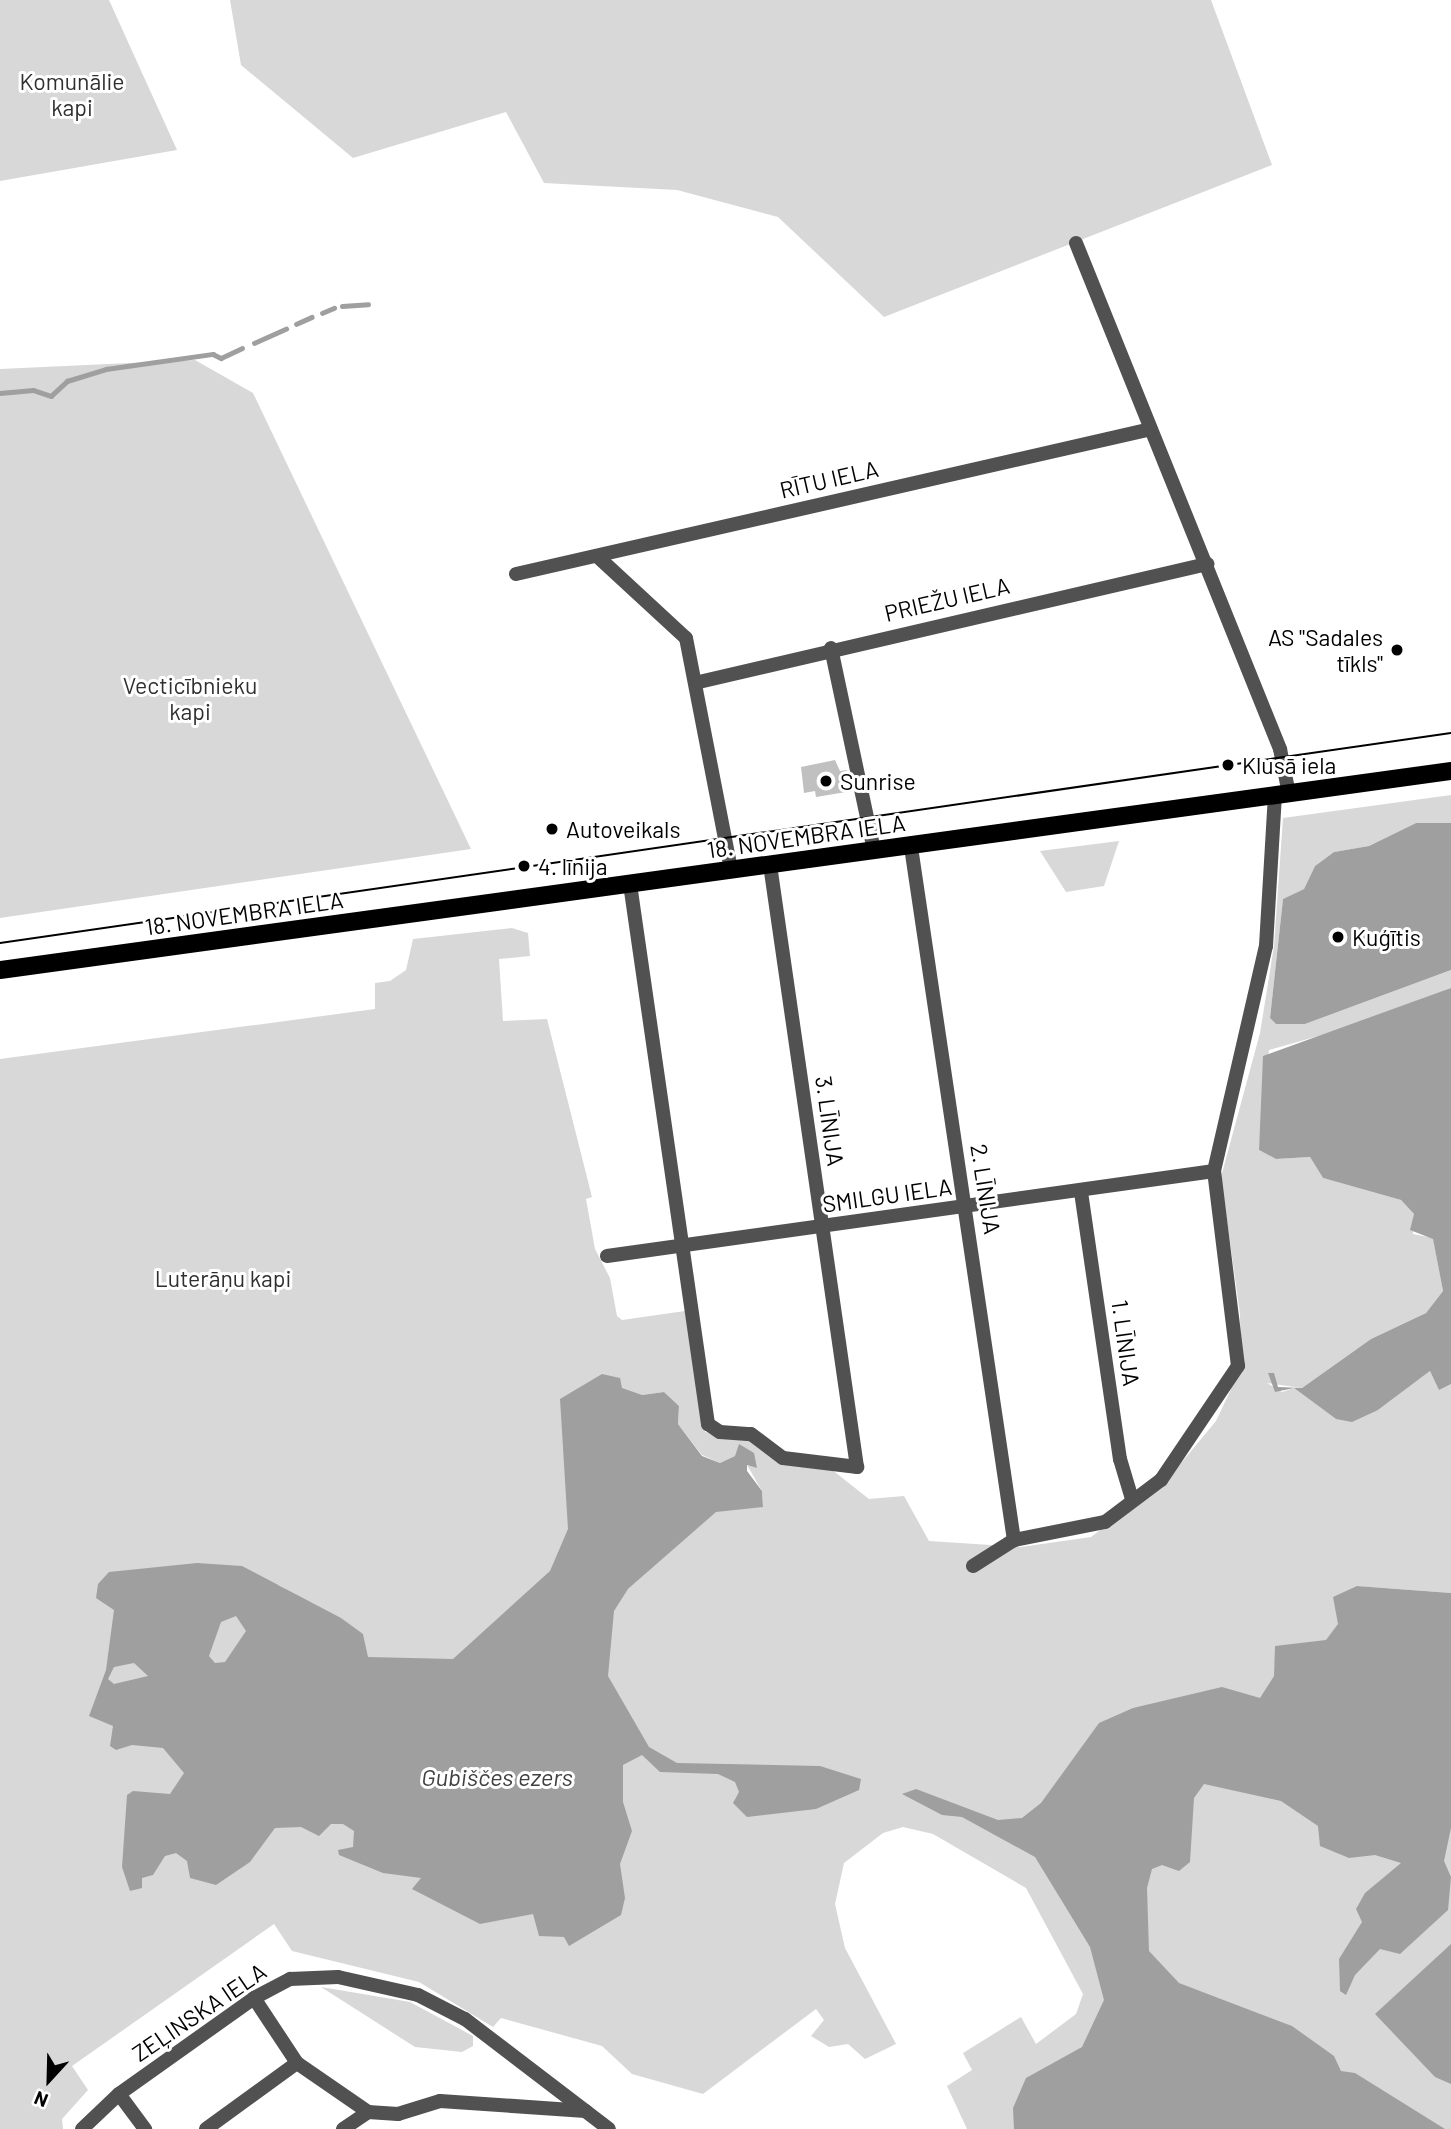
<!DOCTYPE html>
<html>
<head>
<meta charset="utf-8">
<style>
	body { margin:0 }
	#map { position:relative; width:1451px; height:2129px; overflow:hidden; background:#fff; font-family:Barlow,sans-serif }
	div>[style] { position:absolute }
	.green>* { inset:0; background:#d8d8d8 }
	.water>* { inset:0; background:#9f9f9f }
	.stream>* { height:4.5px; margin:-2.25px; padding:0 2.25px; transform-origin:2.25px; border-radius:2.25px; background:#9f9f9f }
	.building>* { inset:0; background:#c0c0c0 }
	.street>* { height:14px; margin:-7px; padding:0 7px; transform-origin:7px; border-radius:7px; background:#515151 }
	.primary>* { height:18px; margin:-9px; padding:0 9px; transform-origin:9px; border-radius:9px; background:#000 }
	.tram>* { height:2px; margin:-1px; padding:0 1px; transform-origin:1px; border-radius:1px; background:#000 }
	.dots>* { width:19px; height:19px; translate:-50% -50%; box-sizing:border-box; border:4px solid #fff; border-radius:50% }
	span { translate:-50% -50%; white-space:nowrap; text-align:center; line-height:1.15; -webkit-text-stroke:6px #fff; paint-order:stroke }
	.park-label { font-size:23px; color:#2f2f2f }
	.street-label { font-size:23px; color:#000 }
	.poi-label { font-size:23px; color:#000 }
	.right { translate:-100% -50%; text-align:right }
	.left { translate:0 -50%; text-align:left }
	.water-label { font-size:24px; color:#404040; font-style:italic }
	.north { position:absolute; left:14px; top:2045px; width:70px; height:70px; -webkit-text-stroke:5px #fff; paint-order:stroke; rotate:202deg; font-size:19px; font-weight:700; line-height:28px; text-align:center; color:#000 }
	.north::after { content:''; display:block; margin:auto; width:24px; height:32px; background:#000; clip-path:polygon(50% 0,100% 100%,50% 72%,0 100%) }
</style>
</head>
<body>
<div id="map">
	<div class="green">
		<i style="clip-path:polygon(0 0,109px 0,177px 150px,0 181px)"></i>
		<i style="clip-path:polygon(230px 0,1211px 0,1272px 165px,884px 317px,778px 217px,677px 190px,544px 183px,506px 112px,353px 158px,241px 65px)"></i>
		<i style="clip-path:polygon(195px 360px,253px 393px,471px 849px,0 918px,0 369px)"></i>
		<i style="clip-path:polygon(evenodd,1451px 795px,1451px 823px,1416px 823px,1369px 846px,1334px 852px,1315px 866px,1304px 889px,1283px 899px,1270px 1018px,1276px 1024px,1305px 1024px,1451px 970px,1451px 988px,1368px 1022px,1269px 1050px,1259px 1150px,1276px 1159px,1310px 1157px,1323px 1178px,1401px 1200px,1414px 1214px,1413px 1234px,1433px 1238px,1443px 1291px,1426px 1313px,1371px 1339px,1302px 1388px,1267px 1383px,1282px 1392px,1294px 1388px,1336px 1419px,1378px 1410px,1430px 1371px,1439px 1389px,1451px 1384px,1451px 1593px,1357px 1586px,1451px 1736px,1451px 2129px,967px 2129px,947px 2086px,972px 2070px,963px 2053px,1021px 2017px,1036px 2044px,1076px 2014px,1083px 1994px,1026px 1888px,933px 1834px,903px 1827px,883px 1833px,844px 1863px,835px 1904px,845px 1948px,896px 2044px,865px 2059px,848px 2044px,829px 2047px,811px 2036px,824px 2020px,816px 2009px,703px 2094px,632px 2074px,602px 2046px,501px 2018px,493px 2027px,419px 1982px,292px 1951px,274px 1924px,72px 2066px,88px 2090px,62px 2119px,63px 2129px,0 2129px,0 1059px,375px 1009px,375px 983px,390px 981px,406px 970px,413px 939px,512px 928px,528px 933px,530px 956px,499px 959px,503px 1021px,547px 1019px,592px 1197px,586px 1199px,595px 1249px,610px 1278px,617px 1316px,622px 1320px,685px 1311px,705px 1432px,749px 1438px,831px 1469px,869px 1499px,904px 1496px,929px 1541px,1021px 1547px,1091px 1537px,1167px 1480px,1216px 1421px,1241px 1368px,1240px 1314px,1221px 1177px,1260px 1033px,1274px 946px,1283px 818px,1451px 795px,664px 1392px,679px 1406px,678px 1424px,702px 1455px,720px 1463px,735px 1456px,757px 1468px,747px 1465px,762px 1491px,763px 1506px,716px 1511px,628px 1589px,642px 1395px,664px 1392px,1451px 795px,279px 1585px,363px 1634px,365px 1650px,262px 1588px,279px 1585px)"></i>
		<i style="clip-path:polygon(1119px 841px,1104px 886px,1066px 892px,1040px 851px)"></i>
		<i style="clip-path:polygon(321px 1987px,410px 2002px,473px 2036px,473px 2046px,462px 2052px,415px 2047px)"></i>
	</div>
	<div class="water">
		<i style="clip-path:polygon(1416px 823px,1451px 823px,1451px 970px,1305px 1024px,1276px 1024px,1270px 1018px,1283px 899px,1304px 889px,1315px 866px,1334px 852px,1369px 846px)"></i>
		<i style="clip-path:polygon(1451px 988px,1451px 1384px,1439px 1390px,1430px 1371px,1378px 1410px,1352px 1422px,1336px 1419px,1294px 1388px,1275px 1392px,1268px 1373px,1274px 1373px,1278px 1387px,1302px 1388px,1371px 1339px,1426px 1313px,1443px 1291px,1433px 1239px,1410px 1230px,1414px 1214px,1401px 1200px,1323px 1178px,1310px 1157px,1276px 1159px,1259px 1150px,1263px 1056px)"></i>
		<i style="clip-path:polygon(evenodd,602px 1374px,620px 1378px,622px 1388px,642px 1395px,664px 1392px,679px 1406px,678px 1424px,702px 1456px,720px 1463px,735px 1456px,739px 1444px,754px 1453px,757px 1468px,747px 1465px,747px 1471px,762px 1491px,763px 1507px,716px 1512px,628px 1589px,614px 1611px,608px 1676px,649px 1747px,677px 1763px,820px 1766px,861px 1779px,859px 1790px,816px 1809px,747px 1817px,733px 1803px,739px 1792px,735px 1782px,718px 1774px,660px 1772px,642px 1755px,623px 1765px,623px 1802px,632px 1831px,620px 1864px,625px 1898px,621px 1915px,569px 1946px,564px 1937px,539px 1936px,533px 1914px,480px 1924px,412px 1889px,421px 1878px,383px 1873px,339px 1855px,338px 1850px,353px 1847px,354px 1831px,343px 1824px,331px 1824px,319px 1836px,301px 1827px,275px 1828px,250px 1862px,216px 1885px,190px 1878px,187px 1861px,176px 1853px,165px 1856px,153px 1875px,142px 1878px,142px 1888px,130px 1891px,122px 1867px,127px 1795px,133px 1791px,170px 1794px,184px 1773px,163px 1748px,132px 1745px,116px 1750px,110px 1746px,113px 1726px,89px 1716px,106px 1670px,114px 1610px,96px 1598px,98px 1584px,109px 1572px,197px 1563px,242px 1566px,341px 1618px,363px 1634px,368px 1657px,453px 1659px,550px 1571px,568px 1529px,560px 1399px,602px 1374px,236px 1616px,246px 1631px,225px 1662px,215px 1663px,209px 1656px,221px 1622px,236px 1616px,602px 1374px,134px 1663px,148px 1676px,114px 1684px,108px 1679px,114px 1667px,134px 1663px)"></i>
		<i style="clip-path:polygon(1357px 1586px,1451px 1593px,1451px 1828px,1444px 1861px,1451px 1877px,1448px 1910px,1400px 1954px,1380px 1949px,1355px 1975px,1346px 1995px,1340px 1991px,1339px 1959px,1362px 1922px,1356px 1909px,1365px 1893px,1401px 1863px,1375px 1855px,1349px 1858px,1320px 1846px,1318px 1826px,1281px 1801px,1204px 1784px,1194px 1798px,1190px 1862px,1179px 1871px,1162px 1865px,1152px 1869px,1147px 1888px,1149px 1951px,1179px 1983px,1292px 2026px,1334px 2056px,1341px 2071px,1355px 2073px,1445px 2129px,1014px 2129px,1013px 2108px,1026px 2078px,1082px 2047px,1104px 2000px,1090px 1947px,1035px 1857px,962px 1817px,942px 1815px,902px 1794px,916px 1789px,998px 1820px,1022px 1818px,1041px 1803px,1099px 1723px,1133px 1708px,1222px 1687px,1260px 1698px,1274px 1676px,1275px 1646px,1326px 1640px,1338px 1624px,1333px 1597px)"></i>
		<i style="clip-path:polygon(1451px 1944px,1451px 2084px,1435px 2077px,1375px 2014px)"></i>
	</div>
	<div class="stream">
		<i style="left:342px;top:306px;width:26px;rotate:-4deg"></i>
		<i style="left:322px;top:313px;width:13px;rotate:-23deg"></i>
		<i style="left:296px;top:324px;width:17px;rotate:-24deg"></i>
		<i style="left:254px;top:343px;width:35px;rotate:-24deg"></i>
		<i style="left:0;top:393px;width:33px;rotate:-5deg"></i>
		<i style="left:33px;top:390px;width:19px;rotate:18deg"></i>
		<i style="left:51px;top:396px;width:22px;rotate:-43deg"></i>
		<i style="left:67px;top:381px;width:41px;rotate:-17.1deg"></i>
		<i style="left:106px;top:369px;width:108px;rotate:-8deg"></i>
		<i style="left:213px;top:354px;width:9px;rotate:27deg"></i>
		<i style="left:221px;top:358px;width:23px;rotate:-25deg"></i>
	</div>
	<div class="building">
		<i style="clip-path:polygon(835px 760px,840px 771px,847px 770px,852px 791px,816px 797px,815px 791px,804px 793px,801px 767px)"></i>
	</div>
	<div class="street">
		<i style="left:1076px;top:243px;width:546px;rotate:68.04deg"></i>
		<i style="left:1280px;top:749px;width:46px;rotate:78.7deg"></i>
		<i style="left:597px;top:556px;width:121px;rotate:42.7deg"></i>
		<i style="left:686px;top:638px;width:236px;rotate:79deg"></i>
		<i style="left:516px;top:574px;width:651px;rotate:-12.86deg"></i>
		<i style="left:831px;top:648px;width:208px;rotate:78deg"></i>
		<i style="left:699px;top:682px;width:522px;rotate:-13.08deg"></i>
		<i style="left:911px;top:847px;width:701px;rotate:81.55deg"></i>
		<i style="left:630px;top:884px;width:546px;rotate:81.78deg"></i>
		<i style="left:708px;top:1424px;width:14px;rotate:34deg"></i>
		<i style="left:720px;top:1432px;width:31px;rotate:4deg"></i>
		<i style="left:751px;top:1434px;width:40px;rotate:37deg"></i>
		<i style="left:783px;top:1458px;width:75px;rotate:6.9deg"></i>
		<i style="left:857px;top:1467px;width:608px;rotate:-98.22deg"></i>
		<i style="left:1081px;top:1192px;width:270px;rotate:81.7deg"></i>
		<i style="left:1120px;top:1459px;width:42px;rotate:73.3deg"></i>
		<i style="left:607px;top:1256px;width:613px;rotate:-7.97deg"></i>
		<i style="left:973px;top:1566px;width:49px;rotate:-32.4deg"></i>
		<i style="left:1014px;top:1540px;width:93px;rotate:-11.2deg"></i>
		<i style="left:1105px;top:1522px;width:70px;rotate:-36.9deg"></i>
		<i style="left:1161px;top:1480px;width:138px;rotate:-56deg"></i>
		<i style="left:1238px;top:1366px;width:196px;rotate:-97deg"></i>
		<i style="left:1214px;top:1171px;width:231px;rotate:-77deg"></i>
		<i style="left:1266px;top:946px;width:150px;rotate:-86.6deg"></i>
		<i style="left:297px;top:2063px;width:86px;rotate:34.6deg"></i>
		<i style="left:119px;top:2094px;width:44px;rotate:53.4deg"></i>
		<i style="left:82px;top:2129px;width:51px;rotate:-43.4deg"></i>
		<i style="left:119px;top:2094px;width:166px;rotate:-35.4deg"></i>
		<i style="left:254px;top:1998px;width:41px;rotate:-27.8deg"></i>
		<i style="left:290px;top:1979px;width:48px;rotate:-2.4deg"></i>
		<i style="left:338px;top:1977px;width:82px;rotate:12.7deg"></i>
		<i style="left:418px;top:1995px;width:53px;rotate:27.1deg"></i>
		<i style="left:465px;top:2019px;width:181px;rotate:37.4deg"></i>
		<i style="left:206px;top:2129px;width:112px;rotate:-36deg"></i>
		<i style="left:297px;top:2063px;width:78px;rotate:-123.5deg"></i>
		<i style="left:343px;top:2129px;width:30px;rotate:-34deg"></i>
		<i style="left:368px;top:2112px;width:30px;rotate:4deg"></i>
		<i style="left:398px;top:2114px;width:44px;rotate:-17.2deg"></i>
		<i style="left:440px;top:2101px;width:146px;rotate:3.9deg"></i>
	</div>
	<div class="primary">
		<i style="left:0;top:970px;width:1465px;rotate:-7.81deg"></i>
	</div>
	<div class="tram">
		<i style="left:0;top:943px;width:1466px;rotate:-8.24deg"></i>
	</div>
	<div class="dots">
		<i style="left:1397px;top:650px;background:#000"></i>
		<i style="left:1228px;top:765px;background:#000"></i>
		<i style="left:826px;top:781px;background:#000"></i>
		<i style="left:552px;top:829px;background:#000"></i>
		<i style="left:524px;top:866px;background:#000"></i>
		<i style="left:1338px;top:937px;background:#000"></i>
	</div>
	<div class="park-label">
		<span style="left:72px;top:94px">Komunālie<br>kapi</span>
		<span style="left:190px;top:698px">Vecticībnieku<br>kapi</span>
		<span style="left:223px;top:1278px">Luterāņu kapi</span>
	</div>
	<div class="street-label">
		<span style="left:829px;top:479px;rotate:-13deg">RĪTU IELA</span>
		<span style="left:947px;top:599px;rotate:-13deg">PRIEŽU IELA</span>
		<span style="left:806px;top:836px;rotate:-8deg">18. NOVEMBRA IELA</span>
		<span style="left:244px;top:913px;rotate:-8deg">18. NOVEMBRA IELA</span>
		<span style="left:830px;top:1121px;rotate:82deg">3. LĪNIJA</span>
		<span style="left:986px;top:1189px;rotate:81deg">2. LĪNIJA</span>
		<span style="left:887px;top:1195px;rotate:-8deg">SMILGU IELA</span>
		<span style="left:1126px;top:1343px;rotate:82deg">1. LĪNIJA</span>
		<span style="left:199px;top:2012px;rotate:-34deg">ZEĻINSKA IELA</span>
	</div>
	<div class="poi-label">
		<span class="right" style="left:1383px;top:650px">AS "Sadales<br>tīkls"</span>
		<span class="left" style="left:1242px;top:765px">Klusā iela</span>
		<span class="left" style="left:840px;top:781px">Sunrise</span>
		<span class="left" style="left:566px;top:829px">Autoveikals</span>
		<span class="left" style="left:538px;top:866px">4. līnija</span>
		<span class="left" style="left:1352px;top:937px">Kuģītis</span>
	</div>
	<div class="water-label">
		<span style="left:497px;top:1777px">Gubiščes ezers</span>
	</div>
	<div class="north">N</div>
</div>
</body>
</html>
